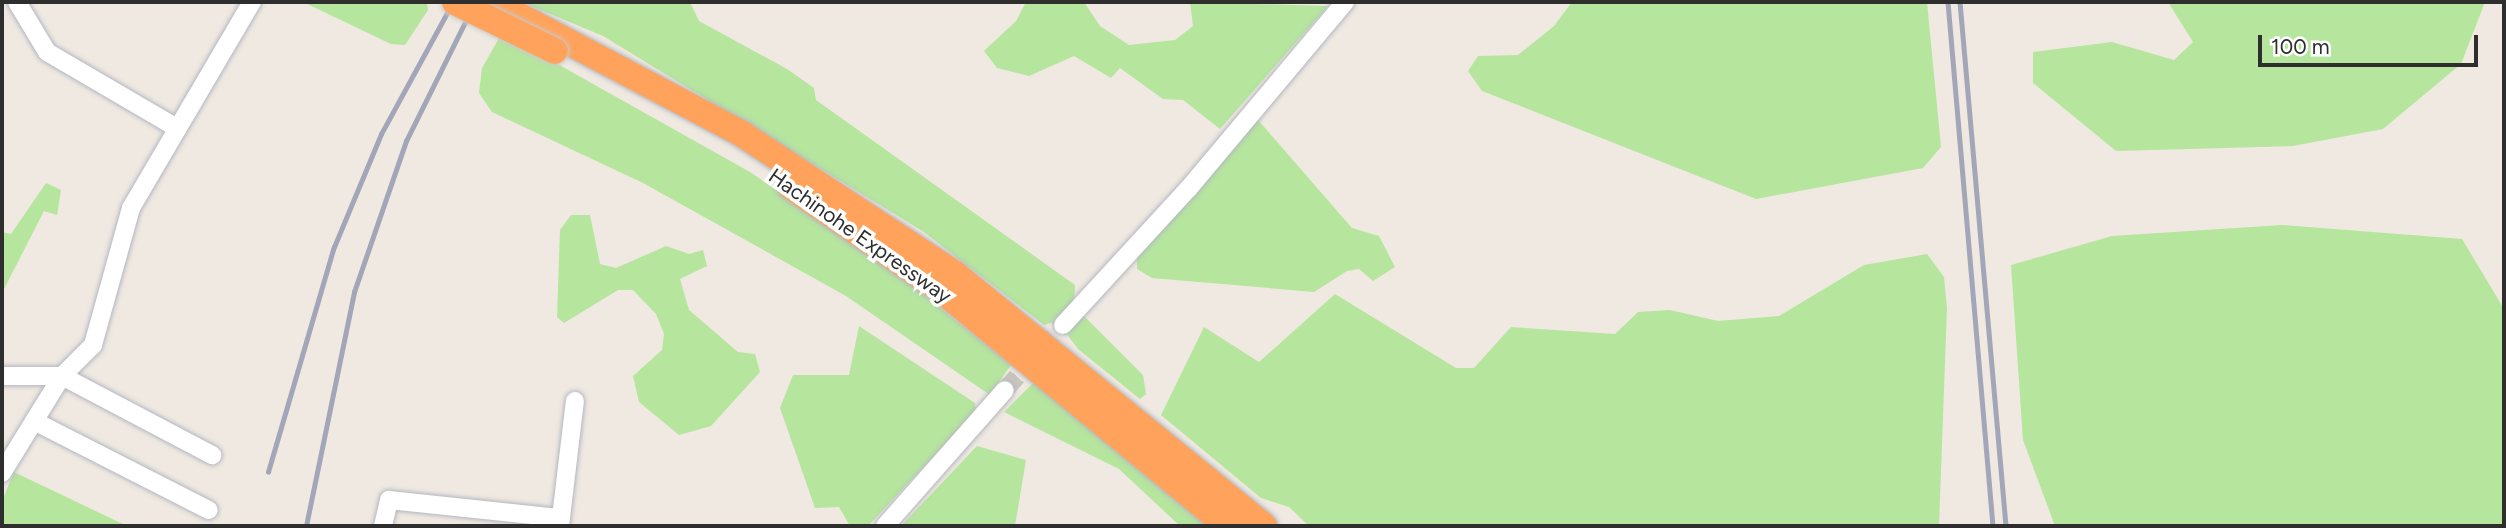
<!DOCTYPE html>
<html>
<head>
<meta charset="utf-8">
<style>
	body { margin:0 }
	#map { position:relative; width:2506px; height:528px; overflow:hidden; background:#efe9e1; font-family:Figtree,sans-serif }
	div>[style] { position:absolute }
	.green>* { inset:0; background:#b6e59e }
	.minor-tunnel>* { height:18px; margin-top:-9px; transform-origin:0; background:repeating-linear-gradient(90deg,#c8c4bd 0 18px,transparent 0 27px) }
	.roads { filter:drop-shadow(0 0 2px #b4b7c1) drop-shadow(0 0 2px #b4b7c1) }
	.minor>* { height:18px; margin:-9px; padding:0 9px; transform-origin:9px; border-radius:9px; background:#fff }
	.highway>* { height:26px; margin:-13px; padding:0 13px; transform-origin:13px; border-radius:13px; background:#ffa35c }
	.rail>* { height:4.5px; margin:-2.25px; padding:0 2.25px; transform-origin:2.25px; border-radius:2.25px; background:#a3a6b8 }
	.bridges { filter:drop-shadow(0 0 2px #c9c9c9) drop-shadow(0 0 2px #c9c9c9) }
	.highway-bridge>* { height:26px; margin:-13px; padding:0 13px; transform-origin:13px; border-radius:13px; background:#ffa35c }
	span { translate:-50% -50%; white-space:nowrap; text-align:center; line-height:1.15; -webkit-text-stroke:7px #fff; paint-order:stroke }
	.street-label { font-size:21px; color:#2e2e2e }
	.frame { position:absolute; inset:0; border:4px solid #2e2e2e; pointer-events:none }
	.scale { position:absolute; left:2258px; top:35px; width:220px; height:32px; box-sizing:border-box; border:4px solid #2e2e2e; border-top:0; padding-left:9px; font-size:21px; line-height:24px; white-space:nowrap; color:#2e2e2e; -webkit-text-stroke:5px #fff; paint-order:stroke }
</style>
</head>
<body>
<div id="map">
	<div class="green">
		<i style="clip-path:polygon(303px 2px,427px 2px,428px 10px,405px 45px,391px 44px)"></i>
		<i style="clip-path:polygon(522px 2px,690px 2px,699px 21px,787px 69px,814px 88px,816px 100px,1075px 285px,1074px 306px,1143px 375px,1146px 394px,1140px 399px,1078px 349px,1057px 321px,1044px 325px,924px 232px,603px 36px)"></i>
		<i style="clip-path:polygon(1026px 2px,1084px 2px,1100px 26px,1129px 45px,1175px 40px,1193px 26px,1190px 2px,1328px 6px,1220px 129px,1183px 100px,1163px 99px,1120px 68px,1111px 78px,1074px 56px,1029px 76px,997px 68px,984px 51px,1016px 21px)"></i>
		<i style="clip-path:polygon(1572px 2px,1927px 2px,1941px 147px,1923px 168px,1756px 199px,1482px 91px,1468px 71px,1478px 56px,1518px 55px,1554px 26px)"></i>
		<i style="clip-path:polygon(2168px 2px,2485px 2px,2461px 64px,2383px 129px,2293px 146px,2116px 151px,2033px 83px,2033px 52px,2112px 42px,2174px 60px,2193px 42px)"></i>
		<i style="clip-path:polygon(502px 33px,750px 172px,897px 273px,1011px 365px,990px 395px,846px 296px,643px 183px,492px 112px,479px 93px,482px 68px)"></i>
		<i style="clip-path:polygon(1258px 120px,1352px 228px,1379px 236px,1395px 267px,1373px 281px,1359px 269px,1347px 271px,1314px 292px,1152px 278px,1137px 269px,1137px 257px)"></i>
		<i style="clip-path:polygon(46px 183px,61px 190px,57px 215px,44px 211px,2px 293px,2px 232px,11px 234px)"></i>
		<i style="clip-path:polygon(571px 215px,590px 215px,600px 264px,616px 268px,666px 246px,689px 254px,703px 250px,707px 266px,680px 279px,689px 310px,738px 352px,755px 354px,760px 372px,711px 426px,679px 435px,639px 402px,633px 376px,662px 350px,664px 334px,656px 314px,633px 290px,618px 290px,564px 323px,557px 317px,560px 230px)"></i>
		<i style="clip-path:polygon(2282px 225px,2462px 239px,2504px 309px,2504px 526px,2055px 526px,2023px 440px,2011px 265px,2112px 236px)"></i>
		<i style="clip-path:polygon(1927px 254px,1944px 277px,1947px 308px,1939px 526px,1309px 526px,1289px 507px,1261px 498px,1161px 415px,1204px 327px,1259px 362px,1335px 294px,1456px 368px,1474px 368px,1511px 327px,1615px 334px,1638px 312px,1670px 310px,1718px 321px,1779px 316px,1864px 265px)"></i>
		<i style="clip-path:polygon(859px 326px,975px 403px,976px 411px,868px 526px,850px 526px,839px 507px,815px 508px,780px 408px,793px 375px,849px 375px)"></i>
		<i style="clip-path:polygon(1033px 383px,1129px 457px,1207px 526px,1180px 526px,1119px 469px,1004px 412px)"></i>
		<i style="clip-path:polygon(977px 446px,1026px 460px,1015px 526px,901px 526px)"></i>
		<i style="clip-path:polygon(14px 472px,127px 526px,2px 526px,2px 501px)"></i>
	</div>
	<div class="minor-tunnel">
		<i style="left:1005px;top:390px;width:87px;rotate:-48.3deg"></i>
	</div>
	<div class="roads">
		<div class="minor">
			<i style="left:17px;top:2px;width:58px;rotate:59deg"></i>
			<i style="left:47px;top:52px;width:151px;rotate:30.3deg"></i>
			<i style="left:1063px;top:325px;width:186px;rotate:-47.4deg"></i>
			<i style="left:1189px;top:188px;width:243px;rotate:-50deg"></i>
			<i style="left:2px;top:376px;width:60px"></i>
			<i style="left:62px;top:376px;width:170px;rotate:27.8deg"></i>
			<i style="left:34px;top:421px;width:196px;rotate:27deg"></i>
			<i style="left:2px;top:473px;width:114px;rotate:-58.3deg"></i>
			<i style="left:62px;top:376px;width:44px;rotate:-45deg"></i>
			<i style="left:93px;top:345px;width:142px;rotate:-74.5deg"></i>
			<i style="left:131px;top:208px;width:239px;rotate:-59.6deg"></i>
			<i style="left:383px;top:526px;width:27px;rotate:-77deg"></i>
			<i style="left:389px;top:500px;width:173px;rotate:6deg"></i>
			<i style="left:560px;top:526px;width:126px;rotate:-83.2deg"></i>
			<i style="left:885px;top:526px;width:181px;rotate:-48.6deg"></i>
		</div>
		<div class="highway">
			<i style="left:493px;top:2px;width:282px;rotate:27.9deg"></i>
			<i style="left:742px;top:134px;width:255px;rotate:33.3deg"></i>
			<i style="left:955px;top:274px;width:399px;rotate:39.2deg"></i>
			<i style="left:790px;top:186px;width:183px;rotate:34.6deg"></i>
			<i style="left:941px;top:290px;width:371px;rotate:39.5deg"></i>
		</div>
	</div>
	<div class="rail">
		<i style="left:1948px;top:2px;width:526px;rotate:85.09deg"></i>
		<i style="left:1960px;top:2px;width:526px;rotate:84.98deg"></i>
		<i style="left:268px;top:472px;width:234px;rotate:-73.7deg"></i>
		<i style="left:334px;top:247px;width:122px;rotate:-67.4deg"></i>
		<i style="left:381px;top:134px;width:150px;rotate:-61.4deg"></i>
		<i style="left:306px;top:526px;width:239px;rotate:-78.4deg"></i>
		<i style="left:354px;top:292px;width:160px;rotate:-71deg"></i>
		<i style="left:406px;top:141px;width:155px;rotate:-63.6deg"></i>
	</div>
	<div class="bridges">
		<div class="highway-bridge">
			<i style="left:455px;top:2px;width:111px;rotate:26.1deg"></i>
		</div>
	</div>
	<div class="street-label">
		<span style="left:860px;top:236px;rotate:35deg">Hachinohe Expressway</span>
	</div>
	<div class="frame"></div>
	<div class="scale">100 m</div>
</div>
</body>
</html>
